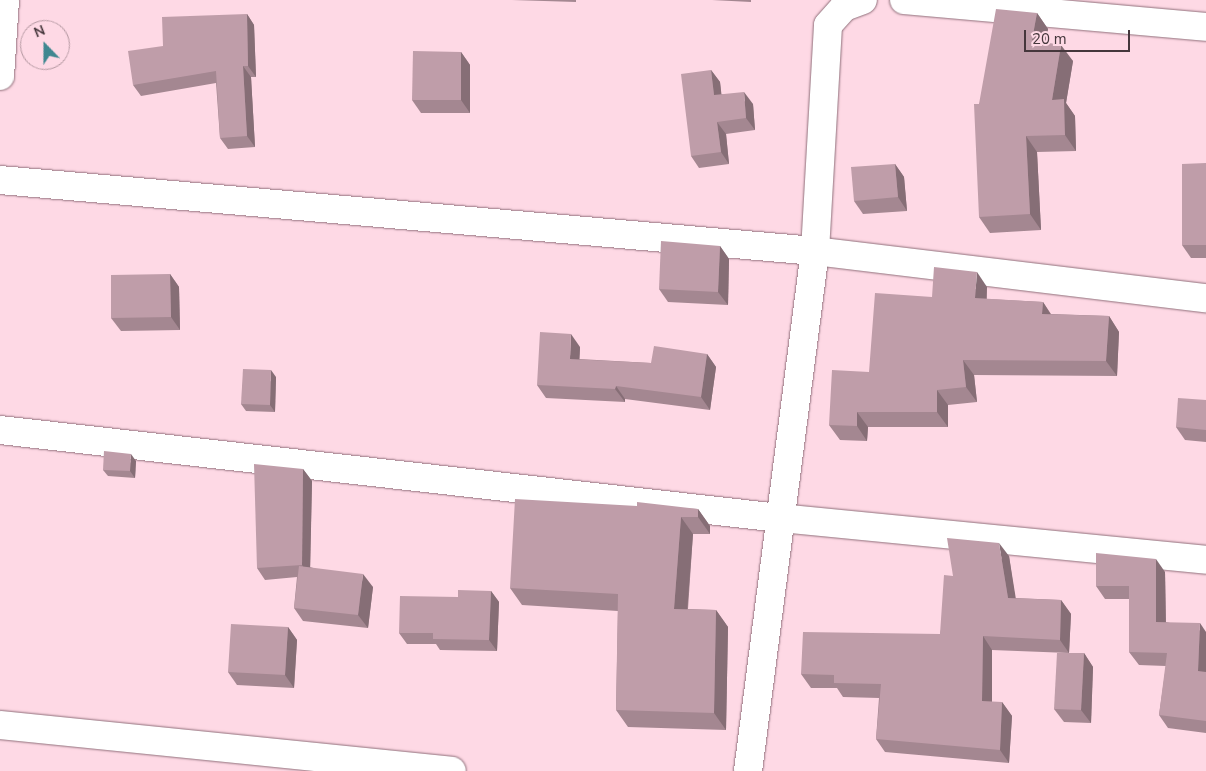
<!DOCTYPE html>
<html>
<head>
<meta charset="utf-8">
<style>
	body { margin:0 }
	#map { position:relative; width:1206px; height:771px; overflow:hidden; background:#fed9e5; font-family:"Nunito Sans",sans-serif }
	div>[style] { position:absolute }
	.roads { filter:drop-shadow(0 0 1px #90707b) drop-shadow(0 0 1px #90707b) }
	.minor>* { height:28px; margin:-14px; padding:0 14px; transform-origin:14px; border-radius:14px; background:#fff }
	.wall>* { inset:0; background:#a48791 }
	.shaded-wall>* { inset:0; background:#866e76 }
	.building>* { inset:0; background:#bf9da9 }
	span { translate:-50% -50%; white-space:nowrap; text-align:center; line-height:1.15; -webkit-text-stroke:4.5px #fed9e5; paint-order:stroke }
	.north { position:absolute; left:20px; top:20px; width:50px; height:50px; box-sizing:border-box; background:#fed9e5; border:1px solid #b498a1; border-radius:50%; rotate:338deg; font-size:14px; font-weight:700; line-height:20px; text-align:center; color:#45373c }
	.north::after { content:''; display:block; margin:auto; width:18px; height:22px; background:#408790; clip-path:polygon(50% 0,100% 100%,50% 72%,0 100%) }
	.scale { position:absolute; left:1024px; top:30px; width:106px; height:22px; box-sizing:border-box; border:2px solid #45373c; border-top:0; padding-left:6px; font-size:15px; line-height:18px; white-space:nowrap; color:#45373c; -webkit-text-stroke:4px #fed9e5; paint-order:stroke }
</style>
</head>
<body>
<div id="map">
	<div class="roads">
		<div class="minor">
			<i style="left:904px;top:0;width:303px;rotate:5.1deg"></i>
			<i style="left:0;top:76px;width:76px;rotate:-86.2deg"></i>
			<i style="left:0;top:180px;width:818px;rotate:4.98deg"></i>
			<i style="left:815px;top:251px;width:394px;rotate:6.9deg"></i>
			<i style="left:0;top:430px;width:785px;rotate:6.44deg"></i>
			<i style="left:780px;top:518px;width:428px;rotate:5.6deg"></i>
			<i style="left:0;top:725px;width:454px;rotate:5.8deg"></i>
			<i style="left:748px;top:771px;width:524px;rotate:-82.66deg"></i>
			<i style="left:815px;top:251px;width:226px;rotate:-86.7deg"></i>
			<i style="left:828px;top:25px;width:24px;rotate:-48deg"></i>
			<i style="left:844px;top:7px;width:20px;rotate:-20deg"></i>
		</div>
	</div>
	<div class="wall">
		<i style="clip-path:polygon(512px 0,576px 0,576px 2px)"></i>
		<i style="clip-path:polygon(712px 0,751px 0,751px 2px)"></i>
		<i style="clip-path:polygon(1037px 13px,1048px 29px,1046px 42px,1073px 61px,1066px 103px,1075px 116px,1076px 151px,1037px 152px,1041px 230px,990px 233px,979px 217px,979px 104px)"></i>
		<i style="clip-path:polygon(247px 14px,254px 25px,256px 77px,251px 77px,255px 147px,228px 149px,220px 138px,216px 83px,141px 96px,133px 85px)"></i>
		<i style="clip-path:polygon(461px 52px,470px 65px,470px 113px,421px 113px,412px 100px)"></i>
		<i style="clip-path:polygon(711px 70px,720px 82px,721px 94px,753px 104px,755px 130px,726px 134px,729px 164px,699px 168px,691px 156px)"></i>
		<i style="clip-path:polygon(1206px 163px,1206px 258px,1191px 258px,1182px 245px)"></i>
		<i style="clip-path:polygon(895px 164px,904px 177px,907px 211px,863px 214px,854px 201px)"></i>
		<i style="clip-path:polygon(720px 246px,729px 259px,728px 305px,668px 302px,659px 289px)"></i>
		<i style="clip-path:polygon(170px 274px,179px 287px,180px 330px,121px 331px,111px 318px)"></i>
		<i style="clip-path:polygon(987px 287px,987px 299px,1043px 302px,1051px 314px,1109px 316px,1119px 332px,1117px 376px,974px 375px,977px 402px,948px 405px,948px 427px,868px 427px,867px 441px,840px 440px,829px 425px,932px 297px)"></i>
		<i style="clip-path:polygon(580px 347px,579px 359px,651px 363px,707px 354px,716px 367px,710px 410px,625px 399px,625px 402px,546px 398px,537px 385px)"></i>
		<i style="clip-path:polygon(276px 377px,275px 412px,246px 411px,241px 404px)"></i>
		<i style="clip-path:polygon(1206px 400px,1206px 442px,1185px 440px,1176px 427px)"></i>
		<i style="clip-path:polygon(136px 461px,135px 478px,108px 476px,103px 470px)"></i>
		<i style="clip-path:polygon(303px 469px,312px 481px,310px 567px,373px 587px,368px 628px,303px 621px,294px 608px,297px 577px,265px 580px,257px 568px)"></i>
		<i style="clip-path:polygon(637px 506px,698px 509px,710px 526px,710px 534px,693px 534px,688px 609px,716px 610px,728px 627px,726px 730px,628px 727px,616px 710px,618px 611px,522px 605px,510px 588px)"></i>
		<i style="clip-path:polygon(1009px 556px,1015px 598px,1061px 600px,1071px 614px,1069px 653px,992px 650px,992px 702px,1002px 702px,1012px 716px,1009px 763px,885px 752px,876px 739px,879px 698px,843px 697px,837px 688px,811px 688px,801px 674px,940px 634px,953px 576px)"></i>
		<i style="clip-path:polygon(1165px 572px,1166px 622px,1206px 632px,1206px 733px,1168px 728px,1159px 715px,1166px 666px,1139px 665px,1129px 652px,1129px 599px,1105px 599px,1096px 586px)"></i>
		<i style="clip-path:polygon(491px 591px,499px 602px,497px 651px,440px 650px,436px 644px,407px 644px,399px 633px,458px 597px)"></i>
		<i style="clip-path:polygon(288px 627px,297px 640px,294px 688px,237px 685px,228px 672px)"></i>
		<i style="clip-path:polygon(1084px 653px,1093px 667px,1091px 723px,1064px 722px,1054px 709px)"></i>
	</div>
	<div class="shaded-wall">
		<i style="clip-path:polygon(1037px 13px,1048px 29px,1043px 56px,1032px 40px)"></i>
		<i style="clip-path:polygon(247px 14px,254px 25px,256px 77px,248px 66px)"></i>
		<i style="clip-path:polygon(1061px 45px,1073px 61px,1066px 103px,1075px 116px,1076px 151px,1065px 135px,1052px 100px)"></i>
		<i style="clip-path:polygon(461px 52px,470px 65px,470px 113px,461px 100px)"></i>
		<i style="clip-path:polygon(243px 66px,251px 77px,255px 147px,247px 136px)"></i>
		<i style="clip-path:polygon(711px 70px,720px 82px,723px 107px,714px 95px)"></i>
		<i style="clip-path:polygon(744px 92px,753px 104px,755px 130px,746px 118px)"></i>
		<i style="clip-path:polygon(717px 122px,726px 134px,729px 164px,721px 152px)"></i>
		<i style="clip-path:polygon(1026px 136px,1037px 152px,1041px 230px,1030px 214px)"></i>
		<i style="clip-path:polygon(895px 164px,904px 177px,907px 211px,898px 197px)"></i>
		<i style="clip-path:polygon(720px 246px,729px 259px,728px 305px,718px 292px)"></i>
		<i style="clip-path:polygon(977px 272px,987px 287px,985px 313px,975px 298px)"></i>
		<i style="clip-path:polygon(170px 274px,179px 287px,180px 330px,171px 317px)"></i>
		<i style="clip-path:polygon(1043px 302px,1053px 318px,1042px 314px)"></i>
		<i style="clip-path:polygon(1109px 316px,1119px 332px,1117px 376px,1106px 361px)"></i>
		<i style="clip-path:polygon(571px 334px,580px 347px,579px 372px,570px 359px)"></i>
		<i style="clip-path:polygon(707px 354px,716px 367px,710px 410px,701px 397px)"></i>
		<i style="clip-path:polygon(963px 360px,974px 375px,977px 402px,966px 387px)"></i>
		<i style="clip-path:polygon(271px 370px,276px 377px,275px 412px,270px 405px)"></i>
		<i style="clip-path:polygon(616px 386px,625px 399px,625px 402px,615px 389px)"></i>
		<i style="clip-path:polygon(937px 390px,948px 405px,948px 427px,937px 412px)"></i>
		<i style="clip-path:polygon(857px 412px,868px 427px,867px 441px,857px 426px)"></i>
		<i style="clip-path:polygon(131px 454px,136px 461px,135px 478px,130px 471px)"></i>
		<i style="clip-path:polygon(303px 469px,312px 481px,310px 576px,302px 565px)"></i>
		<i style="clip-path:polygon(698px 509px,710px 526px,710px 534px,698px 517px)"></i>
		<i style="clip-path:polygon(681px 517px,693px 534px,686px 626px,674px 609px)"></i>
		<i style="clip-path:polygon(999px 543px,1009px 556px,1018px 612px,1008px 598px)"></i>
		<i style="clip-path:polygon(1156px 559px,1165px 572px,1166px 635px,1156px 622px)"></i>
		<i style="clip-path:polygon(363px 574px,373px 587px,368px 628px,358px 615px)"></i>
		<i style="clip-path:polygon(491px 591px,499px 602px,497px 651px,489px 640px)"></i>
		<i style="clip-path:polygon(1061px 600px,1071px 614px,1069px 653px,1060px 640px)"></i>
		<i style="clip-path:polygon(716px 610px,728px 627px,726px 730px,714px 713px)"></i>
		<i style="clip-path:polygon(1200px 623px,1206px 632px,1206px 683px,1198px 671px)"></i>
		<i style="clip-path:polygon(288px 627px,297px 640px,294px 688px,285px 675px)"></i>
		<i style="clip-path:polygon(983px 636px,992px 650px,992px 715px,982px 701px)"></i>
		<i style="clip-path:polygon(1084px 653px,1093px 667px,1091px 723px,1081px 710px)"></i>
		<i style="clip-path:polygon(1002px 702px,1012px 716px,1009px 763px,1000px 750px)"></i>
	</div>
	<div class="building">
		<i style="clip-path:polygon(996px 9px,1037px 13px,1032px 40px,1061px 45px,1052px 100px,1064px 99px,1065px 135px,1026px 136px,1030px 214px,979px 217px,974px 104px,979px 104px)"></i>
		<i style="clip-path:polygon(247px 14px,248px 66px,243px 66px,247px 136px,220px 138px,216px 71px,133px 85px,128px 51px,163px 46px,162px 17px)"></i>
		<i style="clip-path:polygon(413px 51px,461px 52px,461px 100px,412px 100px)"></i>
		<i style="clip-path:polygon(711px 70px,714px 95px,744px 92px,746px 118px,717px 122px,721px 152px,691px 156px,681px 74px)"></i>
		<i style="clip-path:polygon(1206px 163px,1206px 245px,1182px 245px,1182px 164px)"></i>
		<i style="clip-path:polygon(895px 164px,898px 197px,854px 201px,851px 167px)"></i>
		<i style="clip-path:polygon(661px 241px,720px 246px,718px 292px,659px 289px)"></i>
		<i style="clip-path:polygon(934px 267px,977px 272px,975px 298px,1043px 302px,1042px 314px,1109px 316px,1106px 361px,963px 360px,966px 387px,937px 390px,937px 412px,857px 412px,857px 426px,829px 425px,832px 370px,869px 372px,875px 293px,932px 297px)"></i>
		<i style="clip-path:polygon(170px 274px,171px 317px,111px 318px,111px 275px)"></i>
		<i style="clip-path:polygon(540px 332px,571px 334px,570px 359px,651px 363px,654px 346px,707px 354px,701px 397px,616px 386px,615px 389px,537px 385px)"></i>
		<i style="clip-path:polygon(243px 369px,271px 370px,270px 405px,241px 404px)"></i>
		<i style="clip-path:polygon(1178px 398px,1206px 400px,1206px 430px,1176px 427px)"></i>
		<i style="clip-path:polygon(104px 451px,131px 454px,130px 471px,103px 470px)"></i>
		<i style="clip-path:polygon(254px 464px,303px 469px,302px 565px,257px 568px)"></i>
		<i style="clip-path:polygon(515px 499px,637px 506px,637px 502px,698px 509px,698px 517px,681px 517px,674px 609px,716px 610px,714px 713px,616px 710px,618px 594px,510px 588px)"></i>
		<i style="clip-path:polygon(947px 538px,999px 543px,1008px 598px,1061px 600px,1060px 640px,983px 636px,982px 701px,1002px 702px,1000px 750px,876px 739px,881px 684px,834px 683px,834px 675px,801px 674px,803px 632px,940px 634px,944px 575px,953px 576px)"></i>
		<i style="clip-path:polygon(1096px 553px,1156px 559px,1156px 622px,1200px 623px,1198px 671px,1206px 672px,1206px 721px,1159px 715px,1167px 653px,1129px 652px,1129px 586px,1096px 586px)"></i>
		<i style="clip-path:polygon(299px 566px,363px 574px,358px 615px,294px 608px)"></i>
		<i style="clip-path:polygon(458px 590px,491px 591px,489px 640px,433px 639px,433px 633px,399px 633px,400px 596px,458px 597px)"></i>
		<i style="clip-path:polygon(231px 624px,288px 627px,285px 675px,228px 672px)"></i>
		<i style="clip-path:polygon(1057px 653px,1084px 653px,1081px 710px,1054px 709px)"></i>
	</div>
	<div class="north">N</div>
	<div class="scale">20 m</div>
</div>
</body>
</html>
